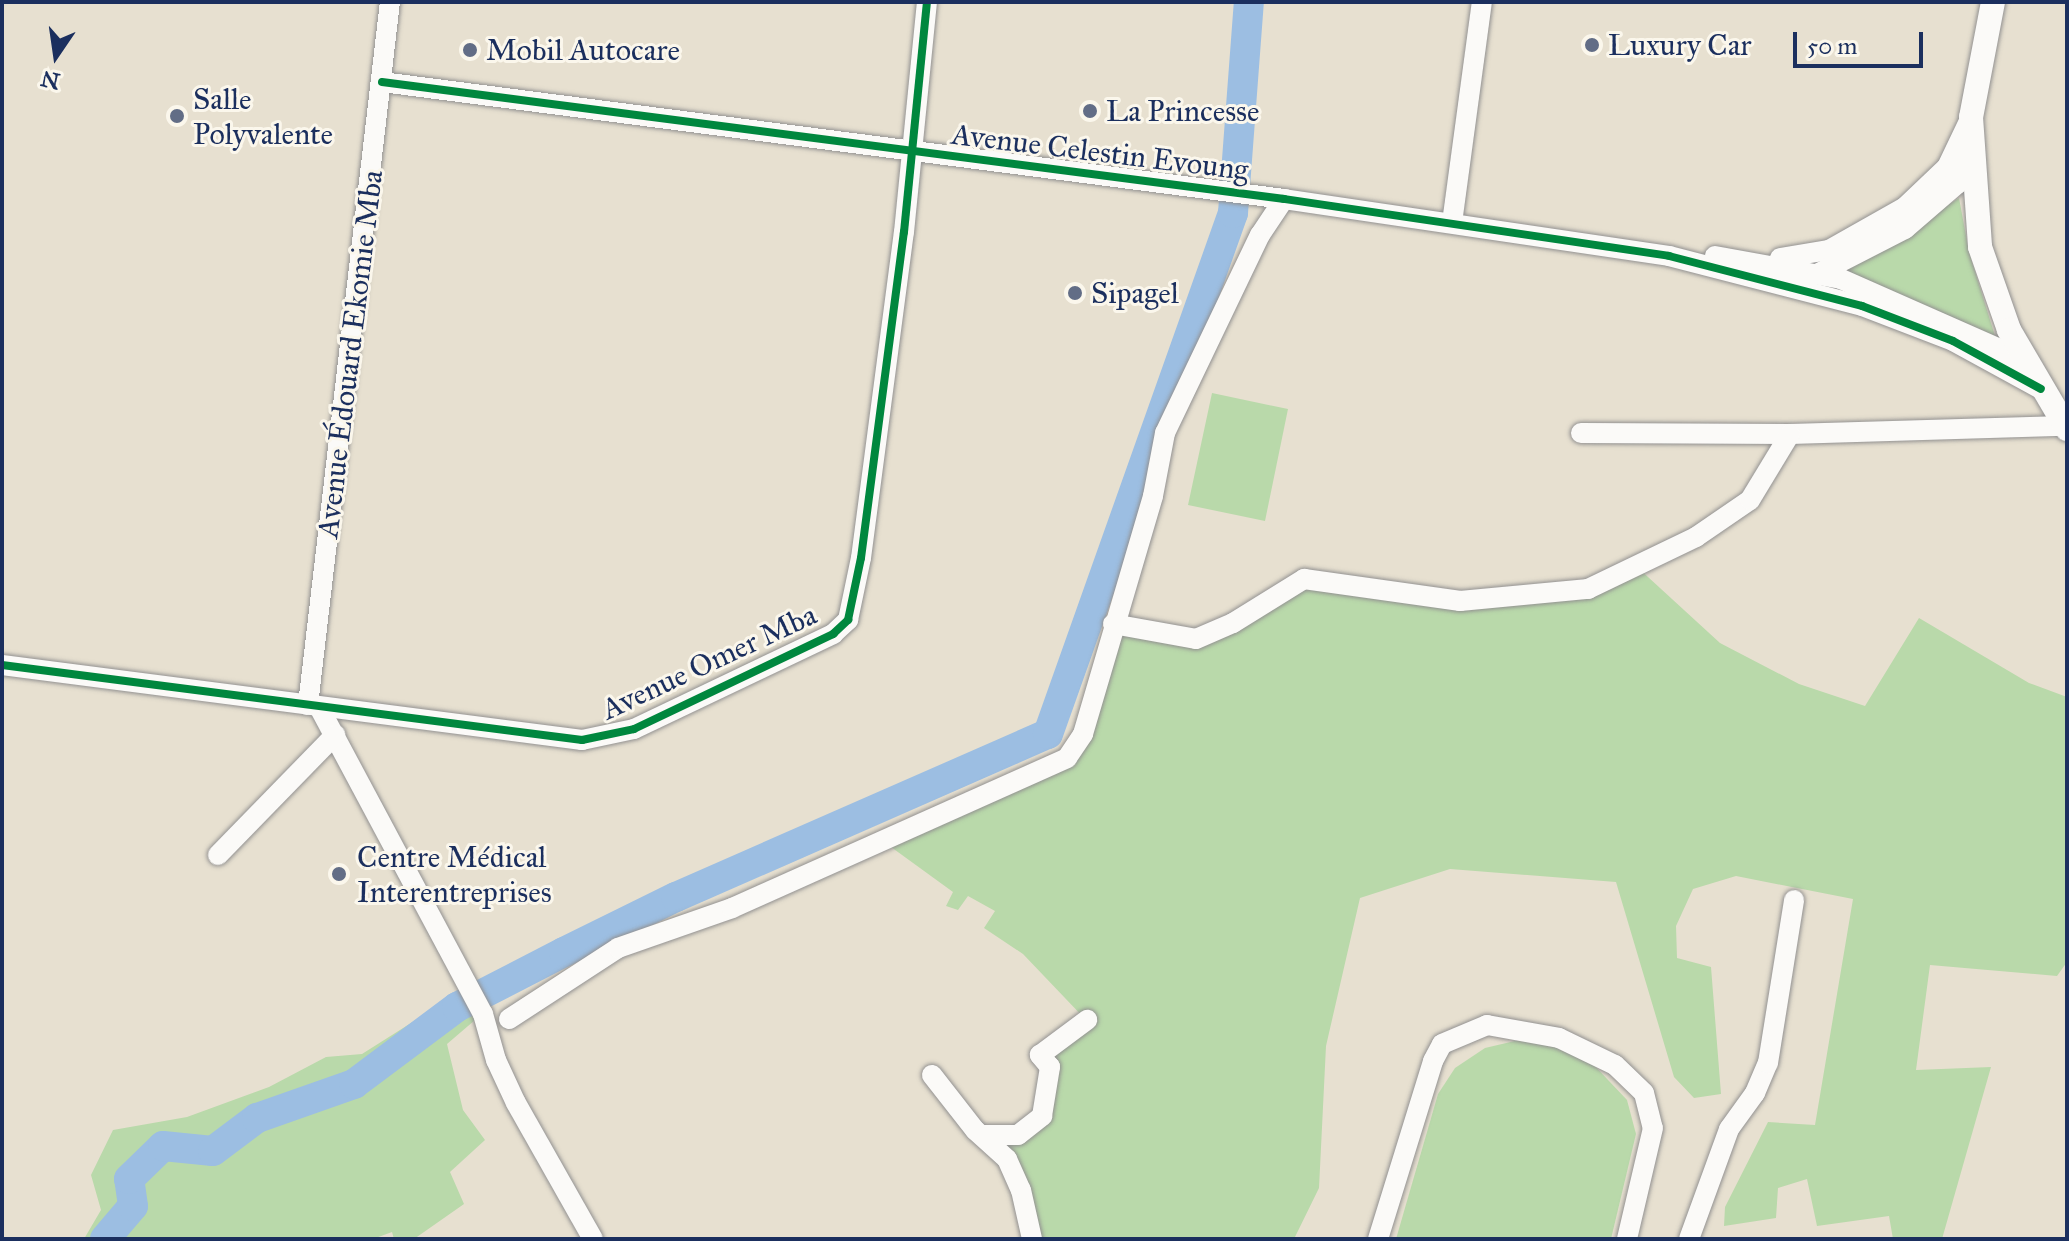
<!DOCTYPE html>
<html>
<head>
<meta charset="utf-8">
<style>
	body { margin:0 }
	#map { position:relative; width:2069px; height:1241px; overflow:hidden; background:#e7e0d0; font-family:"IM FELL Great Primer",serif }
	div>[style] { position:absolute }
	.green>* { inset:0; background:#b9d9aa }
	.river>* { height:30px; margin:-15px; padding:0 15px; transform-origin:15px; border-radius:15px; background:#9cbee2 }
	.roads { filter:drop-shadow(0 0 2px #929191) drop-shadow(0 0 2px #929191) }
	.minor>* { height:20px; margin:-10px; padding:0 10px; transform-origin:10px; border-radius:10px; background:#fbfaf8 }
	.major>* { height:24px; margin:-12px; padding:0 12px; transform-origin:12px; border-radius:12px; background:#fbfaf8 }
	.cycleway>* { height:8px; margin:-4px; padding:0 4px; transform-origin:4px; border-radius:4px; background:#00873e }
	.dots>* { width:22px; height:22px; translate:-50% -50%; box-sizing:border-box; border:4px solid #fbf7ec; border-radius:50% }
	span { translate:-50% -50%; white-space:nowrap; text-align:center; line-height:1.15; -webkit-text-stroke:6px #fbf7ec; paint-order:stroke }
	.poi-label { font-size:30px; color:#1b2f5e }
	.left { translate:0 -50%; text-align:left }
	.street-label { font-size:30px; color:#1b2f5e }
	.frame { position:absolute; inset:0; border:4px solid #1b2f5e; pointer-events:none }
	.north { position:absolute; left:16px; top:16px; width:80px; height:80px; -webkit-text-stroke:6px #fbf7ec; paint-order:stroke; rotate:193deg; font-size:22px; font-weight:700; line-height:32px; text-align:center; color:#1b2f5e }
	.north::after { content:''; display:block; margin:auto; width:28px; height:36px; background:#1b2f5e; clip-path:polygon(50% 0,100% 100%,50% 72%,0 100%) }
	.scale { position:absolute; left:1793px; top:32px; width:130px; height:36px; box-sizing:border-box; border:4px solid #1b2f5e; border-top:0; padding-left:10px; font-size:24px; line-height:28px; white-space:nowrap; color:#1b2f5e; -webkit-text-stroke:6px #fbf7ec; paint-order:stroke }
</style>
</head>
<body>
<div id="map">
	<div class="green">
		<i style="clip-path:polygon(1959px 198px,1969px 252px,1995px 336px,1844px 270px)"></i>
		<i style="clip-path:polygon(1212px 393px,1288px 409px,1265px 521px,1188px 505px)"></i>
		<i style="clip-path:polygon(1636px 566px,1720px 643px,1799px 684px,1865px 706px,1919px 618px,2029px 683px,2067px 697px,2067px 962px,2057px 976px,1930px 965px,1916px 1070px,1991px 1067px,1942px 1239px,1893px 1239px,1889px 1216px,1817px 1226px,1807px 1179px,1778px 1188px,1776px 1218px,1724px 1226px,1725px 1207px,1768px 1122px,1815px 1125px,1853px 899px,1736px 876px,1693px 889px,1676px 926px,1677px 958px,1711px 967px,1721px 1094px,1694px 1098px,1674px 1077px,1616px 882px,1450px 869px,1360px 898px,1326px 1046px,1319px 1188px,1294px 1239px,1032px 1239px,1007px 1160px,1006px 1137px,1042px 1116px,1040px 1055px,1086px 1020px,1023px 954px,984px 928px,995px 911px,968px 896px,958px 910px,946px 906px,953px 892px,880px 839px,1067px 758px,1113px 624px,1196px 639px,1304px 579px,1460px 601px,1588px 589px)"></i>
		<i style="clip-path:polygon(460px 992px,475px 1020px,447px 1044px,463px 1110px,485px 1140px,450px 1172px,464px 1204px,414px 1239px,394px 1239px,392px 1232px,373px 1239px,84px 1239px,101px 1210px,91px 1175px,113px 1130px,187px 1117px,269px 1087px,326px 1057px,362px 1054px)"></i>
		<i style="clip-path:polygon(1519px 1040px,1558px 1047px,1592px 1063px,1627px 1100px,1636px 1134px,1611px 1239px,1396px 1239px,1438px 1094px,1455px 1068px,1485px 1048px)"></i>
	</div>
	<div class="river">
		<i style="left:105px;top:1239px;width:43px;rotate:-49.7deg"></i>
		<i style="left:133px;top:1206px;width:27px;rotate:-98deg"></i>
		<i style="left:129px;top:1179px;width:47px;rotate:-44.1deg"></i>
		<i style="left:163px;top:1146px;width:50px;rotate:5.7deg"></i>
		<i style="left:213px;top:1151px;width:55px;rotate:-36.9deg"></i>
		<i style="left:257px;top:1118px;width:103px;rotate:-19.3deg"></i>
		<i style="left:354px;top:1084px;width:129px;rotate:-36.8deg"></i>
		<i style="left:457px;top:1007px;width:120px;rotate:-27.2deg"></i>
		<i style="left:564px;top:952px;width:125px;rotate:-26.2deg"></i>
		<i style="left:676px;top:897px;width:406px;rotate:-23.7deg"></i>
		<i style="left:1048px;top:734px;width:553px;rotate:-70.45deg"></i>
		<i style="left:1233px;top:213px;width:212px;rotate:-85.7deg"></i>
	</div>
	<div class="roads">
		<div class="minor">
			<i style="left:382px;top:82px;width:910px;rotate:7.39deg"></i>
			<i style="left:1284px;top:199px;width:389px;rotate:8.4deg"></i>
			<i style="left:1669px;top:256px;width:199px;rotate:14.5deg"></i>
			<i style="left:1862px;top:306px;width:97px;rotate:21deg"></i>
			<i style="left:1953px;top:341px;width:100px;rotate:28.6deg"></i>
			<i style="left:1452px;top:223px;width:223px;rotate:-82.3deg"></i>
			<i style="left:1715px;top:256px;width:128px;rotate:10.3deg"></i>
			<i style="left:1841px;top:279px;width:203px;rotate:23.8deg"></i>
			<i style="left:1780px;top:258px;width:50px;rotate:-9.3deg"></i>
			<i style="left:1829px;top:250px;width:87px;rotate:-29.5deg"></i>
			<i style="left:1905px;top:207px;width:58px;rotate:-43.6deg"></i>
			<i style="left:1947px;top:167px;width:55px;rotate:-64.4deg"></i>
			<i style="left:1817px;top:274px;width:99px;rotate:-27.1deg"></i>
			<i style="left:1905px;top:229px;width:69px;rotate:-40.9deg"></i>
			<i style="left:1957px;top:184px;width:32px;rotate:-62deg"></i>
			<i style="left:1581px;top:433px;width:209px;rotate:0.3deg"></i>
			<i style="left:1790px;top:434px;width:274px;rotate:-1.7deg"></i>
			<i style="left:1113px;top:624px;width:84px;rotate:10.2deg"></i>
			<i style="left:1196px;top:639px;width:40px;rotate:-23.4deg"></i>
			<i style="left:1233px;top:623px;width:84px;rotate:-31.8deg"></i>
			<i style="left:1304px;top:579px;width:158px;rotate:8deg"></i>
			<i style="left:1460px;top:601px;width:129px;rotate:-5.4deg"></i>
			<i style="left:1588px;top:589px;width:120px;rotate:-25.7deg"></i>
			<i style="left:1696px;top:537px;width:65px;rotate:-34.4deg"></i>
			<i style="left:1750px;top:500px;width:77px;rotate:-58.8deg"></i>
			<i style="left:2px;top:665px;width:585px;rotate:7.37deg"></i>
			<i style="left:582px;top:740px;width:53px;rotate:-11.9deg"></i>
			<i style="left:634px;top:729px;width:221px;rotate:-25.5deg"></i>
			<i style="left:833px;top:634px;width:21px;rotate:-43deg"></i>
			<i style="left:848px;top:620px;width:63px;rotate:-78.2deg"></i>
			<i style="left:861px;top:558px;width:329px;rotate:-82.5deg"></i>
			<i style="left:904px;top:232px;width:231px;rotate:-84.3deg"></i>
			<i style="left:308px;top:705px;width:708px;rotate:-83.35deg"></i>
			<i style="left:319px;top:707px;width:348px;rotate:61.9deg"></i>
			<i style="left:483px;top:1014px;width:48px;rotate:74.2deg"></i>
			<i style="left:496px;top:1060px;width:47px;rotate:65.1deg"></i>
			<i style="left:516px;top:1103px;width:156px;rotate:60.5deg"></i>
			<i style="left:218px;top:855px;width:168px;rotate:-45.7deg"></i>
			<i style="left:509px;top:1019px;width:130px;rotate:-33.1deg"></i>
			<i style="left:618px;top:948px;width:121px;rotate:-19.3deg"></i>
			<i style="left:732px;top:908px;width:367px;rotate:-24.1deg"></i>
			<i style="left:1067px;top:758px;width:29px;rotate:-56deg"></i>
			<i style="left:1083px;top:734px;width:248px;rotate:-73.6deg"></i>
			<i style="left:1153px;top:496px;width:64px;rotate:-79.2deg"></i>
			<i style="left:1165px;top:433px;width:220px;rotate:-64.4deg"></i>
			<i style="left:1260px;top:235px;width:43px;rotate:-56.3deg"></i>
			<i style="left:932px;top:1075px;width:70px;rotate:52deg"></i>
			<i style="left:975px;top:1130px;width:43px;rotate:42.2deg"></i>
			<i style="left:1007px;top:1159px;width:34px;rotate:66deg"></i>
			<i style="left:1021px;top:1190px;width:50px;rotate:77.3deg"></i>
			<i style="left:983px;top:1135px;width:35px"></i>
			<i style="left:1018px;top:1135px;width:31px;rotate:-38deg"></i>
			<i style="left:1042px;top:1116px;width:50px;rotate:-80.7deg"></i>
			<i style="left:1050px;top:1067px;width:16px;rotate:-130deg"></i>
			<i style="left:1040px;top:1055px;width:59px;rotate:-36.7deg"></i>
			<i style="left:1378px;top:1239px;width:186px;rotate:-72.8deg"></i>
			<i style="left:1433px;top:1061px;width:19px;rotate:-62deg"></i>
			<i style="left:1442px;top:1044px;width:49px;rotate:-22.9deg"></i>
			<i style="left:1487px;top:1025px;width:73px;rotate:10.2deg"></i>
			<i style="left:1559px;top:1038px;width:62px;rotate:25.7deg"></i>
			<i style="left:1615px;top:1065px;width:40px;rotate:44deg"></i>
			<i style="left:1644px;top:1093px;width:36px;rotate:76deg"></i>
			<i style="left:1653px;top:1128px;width:114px;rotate:103.2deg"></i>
			<i style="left:1689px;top:1239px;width:117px;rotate:-70deg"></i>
			<i style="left:1729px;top:1129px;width:44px;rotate:-54.2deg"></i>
			<i style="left:1755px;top:1093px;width:33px;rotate:-67deg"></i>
			<i style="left:1768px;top:1063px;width:165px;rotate:-80.9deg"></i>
		</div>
		<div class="major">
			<i style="left:1993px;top:2px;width:117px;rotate:100.8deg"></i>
			<i style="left:1971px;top:117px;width:130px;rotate:86deg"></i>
			<i style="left:1980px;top:247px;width:88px;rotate:70.7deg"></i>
			<i style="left:2009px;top:330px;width:115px;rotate:59.6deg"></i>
		</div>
	</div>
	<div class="cycleway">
		<i style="left:382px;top:82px;width:910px;rotate:7.39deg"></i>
		<i style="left:1284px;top:199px;width:389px;rotate:8.4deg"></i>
		<i style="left:1669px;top:256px;width:199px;rotate:14.5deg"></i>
		<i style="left:1862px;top:306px;width:97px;rotate:21deg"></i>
		<i style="left:1953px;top:341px;width:100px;rotate:28.6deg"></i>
		<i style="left:2px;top:665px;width:585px;rotate:7.37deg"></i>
		<i style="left:582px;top:740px;width:53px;rotate:-11.9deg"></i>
		<i style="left:634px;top:729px;width:221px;rotate:-25.5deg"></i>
		<i style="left:833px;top:634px;width:21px;rotate:-43deg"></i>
		<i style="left:848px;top:620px;width:63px;rotate:-78.2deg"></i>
		<i style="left:861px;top:558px;width:329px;rotate:-82.5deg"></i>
		<i style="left:904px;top:232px;width:231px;rotate:-84.3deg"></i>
	</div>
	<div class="dots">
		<i style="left:1592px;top:45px;background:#626d86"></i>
		<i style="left:470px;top:50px;background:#626d86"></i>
		<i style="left:1090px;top:111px;background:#626d86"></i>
		<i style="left:177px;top:116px;background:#626d86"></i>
		<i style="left:1075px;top:293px;background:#626d86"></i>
		<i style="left:339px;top:874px;background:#626d86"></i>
	</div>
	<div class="poi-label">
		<span class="left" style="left:1608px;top:45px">Luxury Car</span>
		<span class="left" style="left:486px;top:50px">Mobil Autocare</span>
		<span class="left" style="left:193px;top:116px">Salle<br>Polyvalente</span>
		<span class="left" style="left:1106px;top:111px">La Princesse</span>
		<span class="left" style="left:1091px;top:293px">Sipagel</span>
		<span class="left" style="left:357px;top:874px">Centre Médical<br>Interentreprises</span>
	</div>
	<div class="street-label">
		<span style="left:1100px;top:152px;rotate:7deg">Avenue Celestin Evoung</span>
		<span style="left:350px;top:354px;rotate:-83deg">Avenue Édouard Ekomie Mba</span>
		<span style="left:709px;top:662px;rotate:-25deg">Avenue Omer Mba</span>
	</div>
	<div class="frame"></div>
	<div class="north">N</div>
	<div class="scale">50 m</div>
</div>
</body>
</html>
